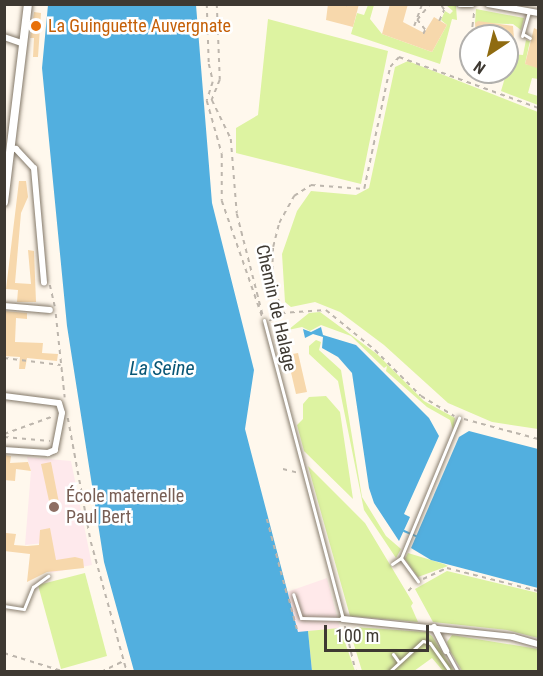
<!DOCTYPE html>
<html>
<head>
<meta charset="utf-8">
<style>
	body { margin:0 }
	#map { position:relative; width:543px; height:676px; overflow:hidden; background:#fff8ed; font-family:"Roboto Condensed",sans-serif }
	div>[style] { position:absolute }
	.industrial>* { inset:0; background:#ffe9ea }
	.education>* { inset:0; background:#fee9ec }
	.green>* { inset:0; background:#ddf3a1 }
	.water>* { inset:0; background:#52afdf }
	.stream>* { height:2px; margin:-1px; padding:0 1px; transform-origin:1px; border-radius:1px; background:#52afdf }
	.building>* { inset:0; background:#f7d8ac }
	.path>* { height:1.5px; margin-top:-0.75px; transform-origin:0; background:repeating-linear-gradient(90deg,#bdb6ad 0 4.5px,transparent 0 9px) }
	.roads { filter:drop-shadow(0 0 2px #837869) drop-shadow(0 0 2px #837869) }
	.service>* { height:3px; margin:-1.5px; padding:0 1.5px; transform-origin:1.5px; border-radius:1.5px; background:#fff }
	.minor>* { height:6px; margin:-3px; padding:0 3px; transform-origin:3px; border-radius:3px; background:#fff }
	.secondary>* { height:8px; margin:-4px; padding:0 4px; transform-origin:4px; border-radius:4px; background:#fff }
	.dots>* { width:16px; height:16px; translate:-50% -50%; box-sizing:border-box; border:3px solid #fff; border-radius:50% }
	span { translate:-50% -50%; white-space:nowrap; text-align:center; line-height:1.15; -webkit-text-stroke:5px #fff; paint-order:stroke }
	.food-label { font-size:18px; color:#c56008 }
	.left { translate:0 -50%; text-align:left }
	.street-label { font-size:18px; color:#3e3932 }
	.education-label { font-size:18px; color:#785e54 }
	.water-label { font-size:20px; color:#095676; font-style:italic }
	.frame { position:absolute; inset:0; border:6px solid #3e3932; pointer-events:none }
	.north { position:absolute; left:459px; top:24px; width:60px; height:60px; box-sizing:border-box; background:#fff; border:2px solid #b2b0ad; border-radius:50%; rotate:215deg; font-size:16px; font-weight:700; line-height:24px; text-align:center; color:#3e3932 }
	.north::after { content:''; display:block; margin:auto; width:21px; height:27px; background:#8f6b10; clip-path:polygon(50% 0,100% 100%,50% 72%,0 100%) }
	.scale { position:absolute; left:324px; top:625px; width:105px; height:27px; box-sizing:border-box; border:3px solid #3e3932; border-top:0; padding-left:8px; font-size:18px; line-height:21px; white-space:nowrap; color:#3e3932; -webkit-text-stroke:4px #fff; paint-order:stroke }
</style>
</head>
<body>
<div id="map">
	<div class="industrial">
		<i style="clip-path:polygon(327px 578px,340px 628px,298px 633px,287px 592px)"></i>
	</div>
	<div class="education">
		<i style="clip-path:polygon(27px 457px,71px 461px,92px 565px,50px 573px,44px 543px,25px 545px,31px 471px)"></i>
	</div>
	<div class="green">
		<i style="clip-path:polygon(368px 5px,374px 5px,370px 19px,382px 34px,432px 52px,447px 25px,441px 20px,445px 11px,450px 14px,453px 11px,446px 5px,456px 6px,457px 20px,452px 19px,440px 64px,351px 34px,357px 13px,364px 15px)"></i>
		<i style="clip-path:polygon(476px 9px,524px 18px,521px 30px,513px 24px,475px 23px)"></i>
		<i style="clip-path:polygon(268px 19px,388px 51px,361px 184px,236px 153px,236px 128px,258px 115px)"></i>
		<i style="clip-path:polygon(526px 40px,530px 41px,525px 64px,538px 67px,538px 79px,532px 78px,528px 93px,538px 96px,538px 105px,501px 91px,512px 54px,523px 55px)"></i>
		<i style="clip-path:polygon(408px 61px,538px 112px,538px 429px,492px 422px,448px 403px,384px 345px,340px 312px,315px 302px,291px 307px,285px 302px,282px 254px,297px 211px,311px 191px,356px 195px,369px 188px,395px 67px)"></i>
		<i style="clip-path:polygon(320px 312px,377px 354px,424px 401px,455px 418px,453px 430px,450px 420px,427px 407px,386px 371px,387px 366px,384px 368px,351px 336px,321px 325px,310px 331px,302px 327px,288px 330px,309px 313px)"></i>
		<i style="clip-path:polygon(316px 340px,321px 342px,319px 350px,341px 370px,362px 497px,386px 536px,401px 549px,396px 558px,364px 510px,338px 381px,309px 354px,309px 346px)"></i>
		<i style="clip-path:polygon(326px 396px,340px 412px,353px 499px,304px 451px,297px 425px,303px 419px,303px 404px,309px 397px)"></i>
		<i style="clip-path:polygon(308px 466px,365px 523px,413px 603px,411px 606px,418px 622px,350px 616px)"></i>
		<i style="clip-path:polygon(408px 553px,444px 564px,448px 566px,418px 577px,405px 559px)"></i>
		<i style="clip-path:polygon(447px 571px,538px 593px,538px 638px,507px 630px,433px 622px,415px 589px)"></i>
		<i style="clip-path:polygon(85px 573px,107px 656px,61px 669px,38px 585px)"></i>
		<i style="clip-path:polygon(355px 627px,426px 632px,432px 636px,454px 671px,443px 671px,432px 658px,414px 671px,362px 671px,351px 635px)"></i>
		<i style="clip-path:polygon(340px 628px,355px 671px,312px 671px,308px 631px)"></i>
		<i style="clip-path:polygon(452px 635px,538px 649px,538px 671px,462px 671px,449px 649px,447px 642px)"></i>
	</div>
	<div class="water">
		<i style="clip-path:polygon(48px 5px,196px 5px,212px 203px,254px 370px,245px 429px,298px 632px,308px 631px,312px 671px,134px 671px,104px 562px,67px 326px,42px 68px)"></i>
		<i style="clip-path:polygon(321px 327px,323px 335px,356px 345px,429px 418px,439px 436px,404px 514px,410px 517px,399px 541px,374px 503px,369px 488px,352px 373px,338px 357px,322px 348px,323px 337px,313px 334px,305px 338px,303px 329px,311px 332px)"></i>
		<i style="clip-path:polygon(469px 431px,538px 449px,538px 588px,431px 560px,411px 548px,459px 437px)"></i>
	</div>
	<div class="stream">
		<i style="left:404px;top:531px;width:15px;rotate:23deg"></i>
	</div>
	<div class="building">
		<i style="clip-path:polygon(328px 4px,359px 4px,353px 27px,326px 20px)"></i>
		<i style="clip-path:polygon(390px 4px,408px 4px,403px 22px,424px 33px,434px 17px,447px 25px,432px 52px,382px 34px)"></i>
		<i style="clip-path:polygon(34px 12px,41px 13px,38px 57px,33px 57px,34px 38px,30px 38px)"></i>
		<i style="clip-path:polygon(478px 21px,513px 26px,514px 38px,476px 35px,475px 23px)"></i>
		<i style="clip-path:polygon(534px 28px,538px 30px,537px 68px,525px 64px)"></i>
		<i style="clip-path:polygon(19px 181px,26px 181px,28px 197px,21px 213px,15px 283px,31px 284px,28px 250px,34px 251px,36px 302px,17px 302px,18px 290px,6px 289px)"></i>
		<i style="clip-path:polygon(4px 311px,27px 313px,27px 319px,16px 318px,15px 342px,43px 343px,42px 353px,58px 354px,57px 361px,27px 358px,25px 369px,19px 369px,20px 357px,4px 356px)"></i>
		<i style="clip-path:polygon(298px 353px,307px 392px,296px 394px,287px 355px)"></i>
		<i style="clip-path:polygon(4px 455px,11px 456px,10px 463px,28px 462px,31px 471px,16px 469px,15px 481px,4px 480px)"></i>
		<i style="clip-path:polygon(51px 462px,60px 508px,51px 510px,41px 464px)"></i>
		<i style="clip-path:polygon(50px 528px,56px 560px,75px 557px,83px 559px,84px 568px,47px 572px,27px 582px,30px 554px,4px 551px,6px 533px,16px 534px,14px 545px,27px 546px,39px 545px,40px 530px)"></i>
	</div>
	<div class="path">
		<i style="left:207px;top:4px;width:60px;rotate:88.1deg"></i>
		<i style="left:209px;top:64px;width:18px;rotate:77deg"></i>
		<i style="left:213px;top:82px;width:20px;rotate:108deg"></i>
		<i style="left:207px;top:101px;width:55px;rotate:74.2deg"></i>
		<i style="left:222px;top:154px;width:47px;rotate:90deg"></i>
		<i style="left:222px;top:201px;width:122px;rotate:70.8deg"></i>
		<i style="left:217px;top:4px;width:76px;rotate:87.7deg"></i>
		<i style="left:220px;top:80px;width:22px;rotate:112deg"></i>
		<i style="left:212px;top:100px;width:43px;rotate:64deg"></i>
		<i style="left:231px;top:139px;width:75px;rotate:85.4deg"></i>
		<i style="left:237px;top:214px;width:105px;rotate:75.7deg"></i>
		<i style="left:343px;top:4px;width:7px;rotate:16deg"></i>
		<i style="left:439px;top:21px;width:12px;rotate:-66deg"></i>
		<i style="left:444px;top:10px;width:7px;rotate:-124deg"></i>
		<i style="left:414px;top:26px;width:23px;rotate:-70deg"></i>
		<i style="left:423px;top:34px;width:4px;rotate:-63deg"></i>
		<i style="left:425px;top:30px;width:13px;rotate:-129deg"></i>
		<i style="left:417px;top:20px;width:21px;rotate:-51deg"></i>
		<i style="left:471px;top:36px;width:26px;rotate:-83deg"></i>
		<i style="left:465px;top:37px;width:6px;rotate:9deg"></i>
		<i style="left:507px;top:45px;width:6px;rotate:9deg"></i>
		<i style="left:50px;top:285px;width:22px;rotate:77deg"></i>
		<i style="left:281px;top:313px;width:43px;rotate:-102.1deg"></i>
		<i style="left:272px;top:271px;width:24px;rotate:-88deg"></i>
		<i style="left:273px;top:247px;width:25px;rotate:-76deg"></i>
		<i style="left:279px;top:223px;width:31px;rotate:-61deg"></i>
		<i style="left:294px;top:196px;width:20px;rotate:-33deg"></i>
		<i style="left:311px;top:185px;width:53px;rotate:4.3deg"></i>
		<i style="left:364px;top:189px;width:125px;rotate:-78deg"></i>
		<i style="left:390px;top:67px;width:13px;rotate:-48deg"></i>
		<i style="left:399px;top:57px;width:148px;rotate:20.1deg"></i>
		<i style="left:56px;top:314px;width:84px;rotate:83.9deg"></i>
		<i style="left:269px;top:321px;width:14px;rotate:-34deg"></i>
		<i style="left:281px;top:313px;width:45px;rotate:-3.8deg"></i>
		<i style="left:326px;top:310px;width:63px;rotate:39.2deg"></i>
		<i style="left:375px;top:350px;width:65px;rotate:45deg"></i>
		<i style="left:421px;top:396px;width:39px;rotate:31deg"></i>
		<i style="left:4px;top:358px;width:57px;rotate:7deg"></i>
		<i style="left:68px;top:418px;width:126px;rotate:79.5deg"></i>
		<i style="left:91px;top:542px;width:135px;rotate:74.5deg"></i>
		<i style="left:464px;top:419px;width:77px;rotate:15.1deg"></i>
		<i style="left:4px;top:434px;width:53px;rotate:-19.8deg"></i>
		<i style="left:4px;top:437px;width:46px;rotate:5deg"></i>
		<i style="left:283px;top:469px;width:16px;rotate:14deg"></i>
		<i style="left:267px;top:519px;width:78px;rotate:75.1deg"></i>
		<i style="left:423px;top:579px;width:26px;rotate:-25deg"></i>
		<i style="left:447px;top:568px;width:94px;rotate:14.2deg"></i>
		<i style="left:408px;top:591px;width:8px;rotate:-45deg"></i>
		<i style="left:289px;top:599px;width:35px;rotate:75deg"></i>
		<i style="left:345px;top:626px;width:47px;rotate:76.6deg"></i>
		<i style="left:4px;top:653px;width:64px;rotate:17.3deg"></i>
		<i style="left:101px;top:672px;width:25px;rotate:-26deg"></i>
	</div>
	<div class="roads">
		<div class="service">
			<i style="left:523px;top:34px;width:8px;rotate:30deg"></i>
			<i style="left:522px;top:36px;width:25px;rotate:-74deg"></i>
			<i style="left:264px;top:320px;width:309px;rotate:75.2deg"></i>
			<i style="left:343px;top:619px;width:42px;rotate:-178.6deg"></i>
			<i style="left:301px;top:618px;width:25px;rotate:-108deg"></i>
			<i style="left:401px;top:558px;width:29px;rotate:54deg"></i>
			<i style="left:392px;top:564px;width:11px;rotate:-34deg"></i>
			<i style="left:401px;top:558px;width:152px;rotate:-67.5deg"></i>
			<i style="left:4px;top:606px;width:20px;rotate:9deg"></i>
			<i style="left:24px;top:609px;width:24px;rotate:-68deg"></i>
			<i style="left:33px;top:587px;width:19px;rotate:-36deg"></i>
			<i style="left:447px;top:652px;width:23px;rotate:61deg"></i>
			<i style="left:393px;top:654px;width:9px;rotate:54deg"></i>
			<i style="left:389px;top:672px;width:46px;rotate:-42.4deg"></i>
			<i style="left:423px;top:641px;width:7px;rotate:16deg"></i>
			<i style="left:430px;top:643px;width:32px;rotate:55deg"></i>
		</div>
		<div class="minor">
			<i style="left:460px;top:4px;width:12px"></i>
			<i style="left:488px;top:4px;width:51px;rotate:10.2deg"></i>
			<i style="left:4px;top:37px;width:18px;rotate:19deg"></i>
			<i style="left:10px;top:148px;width:6px;rotate:9deg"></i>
			<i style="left:16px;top:149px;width:26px;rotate:47deg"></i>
			<i style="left:34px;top:168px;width:115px;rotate:85deg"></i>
			<i style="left:4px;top:306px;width:46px;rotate:5deg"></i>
			<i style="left:4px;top:396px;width:55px;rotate:7.3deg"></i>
			<i style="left:59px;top:403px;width:10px;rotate:73deg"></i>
			<i style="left:62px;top:413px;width:38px;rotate:101deg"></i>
			<i style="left:55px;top:450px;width:8px;rotate:157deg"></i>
			<i style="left:48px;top:453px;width:44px;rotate:-176.1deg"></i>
			<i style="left:343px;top:619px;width:171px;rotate:6deg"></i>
			<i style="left:513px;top:637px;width:26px;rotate:16deg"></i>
			<i style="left:434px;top:627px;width:27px;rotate:63deg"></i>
		</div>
		<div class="secondary">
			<i style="left:4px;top:202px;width:199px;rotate:-83.1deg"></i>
		</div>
	</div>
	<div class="dots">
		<i style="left:36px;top:26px;background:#e8710a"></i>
		<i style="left:54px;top:507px;background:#8d6e63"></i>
	</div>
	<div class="food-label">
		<span class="left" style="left:48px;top:26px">La Guinguette Auvergnate</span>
	</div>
	<div class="street-label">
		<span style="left:276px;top:308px;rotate:77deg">Chemin de Halage</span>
	</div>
	<div class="education-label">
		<span class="left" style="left:66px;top:507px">École maternelle<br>Paul Bert</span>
	</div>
	<div class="water-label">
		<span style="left:162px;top:368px">La Seine</span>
	</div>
	<div class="frame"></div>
	<div class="north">N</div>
	<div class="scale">100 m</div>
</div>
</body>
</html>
